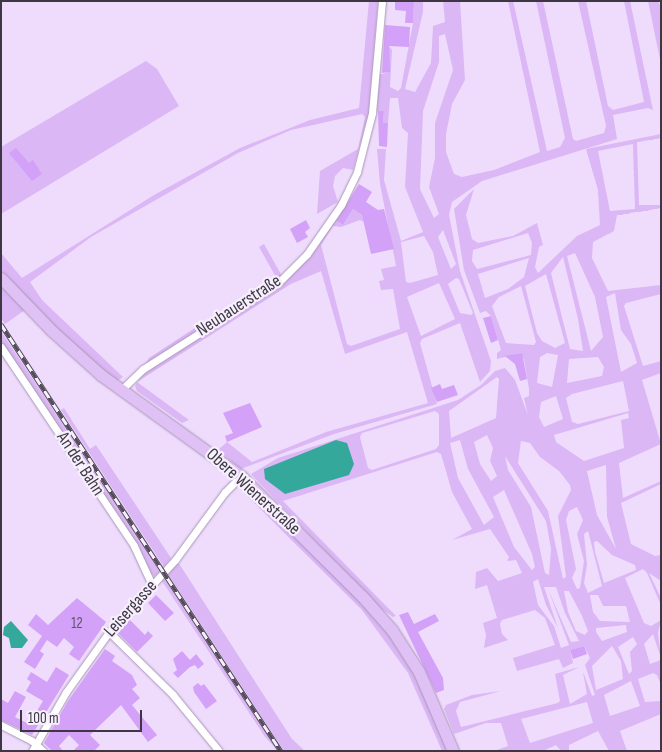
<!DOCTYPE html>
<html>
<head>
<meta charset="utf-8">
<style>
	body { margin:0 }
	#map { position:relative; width:662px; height:752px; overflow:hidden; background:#efdcfd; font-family:"Sofia Sans Condensed",sans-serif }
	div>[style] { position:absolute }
	.green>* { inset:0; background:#dbb7f5 }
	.water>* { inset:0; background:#34a89a }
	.building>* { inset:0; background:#d3a1f7 }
	.roads { filter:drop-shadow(0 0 1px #a896b5) drop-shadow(0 0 1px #a896b5) }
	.street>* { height:7px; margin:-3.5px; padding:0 3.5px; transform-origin:3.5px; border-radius:3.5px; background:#fff }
	.primary>* { height:11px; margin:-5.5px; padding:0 5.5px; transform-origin:5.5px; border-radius:5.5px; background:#e0c1f6 }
	.rail>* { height:4.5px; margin-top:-2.25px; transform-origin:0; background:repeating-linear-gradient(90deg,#f6effc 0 8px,#534b59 0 16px); box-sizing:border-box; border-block:1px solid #534b59 }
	span { translate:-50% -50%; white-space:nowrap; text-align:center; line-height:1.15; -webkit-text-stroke:4.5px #f6effc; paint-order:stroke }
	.number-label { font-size:15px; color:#635270 }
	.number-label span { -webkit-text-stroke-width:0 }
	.street-label { font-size:18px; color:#3e3743 }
	.frame { position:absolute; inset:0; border:2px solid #3e3743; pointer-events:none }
	.scale { position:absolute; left:20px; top:710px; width:122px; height:22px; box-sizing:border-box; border:2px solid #3e3743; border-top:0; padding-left:6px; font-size:15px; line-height:18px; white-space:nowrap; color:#3e3743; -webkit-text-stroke:4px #f6effc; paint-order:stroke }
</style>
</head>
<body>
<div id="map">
	<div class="green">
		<i style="clip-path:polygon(369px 1px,378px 1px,369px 112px,353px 170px,343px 168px,335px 176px,333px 186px,338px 202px,317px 214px,320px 171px,358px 149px,365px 117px,362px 114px,291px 130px,238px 153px,91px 237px,30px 282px,42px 300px,123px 377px,120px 379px,117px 380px,104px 372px,30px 304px,1px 272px,1px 253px,22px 278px,154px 195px,240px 148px,310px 120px,359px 108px)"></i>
		<i style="clip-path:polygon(evenodd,414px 1px,423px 1px,423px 12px,405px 89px,415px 92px,431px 63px,433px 26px,445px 22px,443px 1px,460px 1px,465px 80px,452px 104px,446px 134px,446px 152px,454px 174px,462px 177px,494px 170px,540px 152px,508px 1px,513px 1px,547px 151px,560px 147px,565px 138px,536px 1px,543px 1px,573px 139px,576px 141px,604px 133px,606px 126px,578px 1px,586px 1px,608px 106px,613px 110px,644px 102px,624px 1px,630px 1px,653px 110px,648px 108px,613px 115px,617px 139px,482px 181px,452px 202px,449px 215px,460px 271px,491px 361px,490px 371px,480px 382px,460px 323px,422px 339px,420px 343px,437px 404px,334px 434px,241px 469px,218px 450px,227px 442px,252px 462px,326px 432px,428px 403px,407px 332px,345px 354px,321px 271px,291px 284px,137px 382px,189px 420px,182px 423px,137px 391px,135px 386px,137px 382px,146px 372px,177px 350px,283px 283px,314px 251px,334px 220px,343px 225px,353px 209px,362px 215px,364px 222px,360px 220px,341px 227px,333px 226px,321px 245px,347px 344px,351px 346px,400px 329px,393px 289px,381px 290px,379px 281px,384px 280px,381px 269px,396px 266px,380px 184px,377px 149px,386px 149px,384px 180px,401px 241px,423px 232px,405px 187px,408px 133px,402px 128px,398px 98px,390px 98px,388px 123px,383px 123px,384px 111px,377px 111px,379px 75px,389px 72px,389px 46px,392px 50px,390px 87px,398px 91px,401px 88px,413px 23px,414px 1px,445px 34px,453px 70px,435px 123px,435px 158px,429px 187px,439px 214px,434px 218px,420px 189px,423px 111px,439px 62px,439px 36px,445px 34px,414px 1px,443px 230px,456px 264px,451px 269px,438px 237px,443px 230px,414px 1px,424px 236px,433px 252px,438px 275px,410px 283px,406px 282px,401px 242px,424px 236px,414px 1px,456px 278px,459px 279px,473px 313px,471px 315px,460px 313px,448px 284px,456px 278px,414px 1px,439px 283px,455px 319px,421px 336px,407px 297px,439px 283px)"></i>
		<i style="clip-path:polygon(648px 1px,658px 1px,661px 7px,661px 64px)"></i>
		<i style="clip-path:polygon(146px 61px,157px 69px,179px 106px,1px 214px,1px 147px)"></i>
		<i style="clip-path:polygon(evenodd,661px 134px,661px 138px,637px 142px,639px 205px,661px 205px,661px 208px,617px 215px,614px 231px,593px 242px,592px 258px,608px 291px,661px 285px,661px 294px,626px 303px,624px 306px,643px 366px,661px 361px,661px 373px,642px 380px,661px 444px,619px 463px,623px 498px,661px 481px,661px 484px,621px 503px,631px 544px,655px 556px,661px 555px,661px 581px,649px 573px,661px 598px,661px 614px,660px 603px,647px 573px,643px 569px,625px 578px,644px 623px,651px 626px,661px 620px,658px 633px,661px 658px,653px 634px,644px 644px,650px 664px,661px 660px,661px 685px,657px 675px,653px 673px,638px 679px,645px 702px,661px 701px,661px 714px,620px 731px,627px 751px,609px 751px,598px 731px,569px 745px,569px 751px,561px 751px,556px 745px,543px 751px,494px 751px,508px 746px,501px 723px,486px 723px,454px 734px,444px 709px,446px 705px,472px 695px,501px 691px,460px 702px,456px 711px,461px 727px,558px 703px,560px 701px,555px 674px,579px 667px,563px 675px,570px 704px,587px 694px,583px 672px,592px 696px,595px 695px,585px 665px,590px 658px,584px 646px,570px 650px,573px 663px,563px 668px,559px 659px,517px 671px,513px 658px,555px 645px,545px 618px,535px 610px,502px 620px,500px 624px,502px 634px,508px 640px,484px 648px,486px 635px,483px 623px,497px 618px,487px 585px,475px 589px,476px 572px,487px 568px,498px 581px,522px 573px,516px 560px,507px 561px,509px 557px,490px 529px,452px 540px,472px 529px,452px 492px,441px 454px,437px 452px,283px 501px,396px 616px,393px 617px,376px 605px,251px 474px,278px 458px,458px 400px,481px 385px,495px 371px,505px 368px,515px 380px,528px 415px,524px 398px,529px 396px,529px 389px,524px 360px,521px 353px,497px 359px,497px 353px,501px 350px,491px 316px,486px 311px,480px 313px,464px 270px,454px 209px,474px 189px,466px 215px,472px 239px,478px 243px,513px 236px,537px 223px,543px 245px,539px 247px,535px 267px,538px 273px,577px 236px,600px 225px,598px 190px,586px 149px,661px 134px,633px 144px,635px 209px,610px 211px,598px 151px,633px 144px,661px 134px,528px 233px,532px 243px,531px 255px,477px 269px,472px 261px,473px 250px,528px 233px,661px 134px,575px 253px,595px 297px,603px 337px,591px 351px,567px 256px,575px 253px,661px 134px,563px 257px,578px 319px,583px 351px,570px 349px,551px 273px,563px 257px,661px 134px,529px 258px,524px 277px,508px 289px,485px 298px,478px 274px,529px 258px,661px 134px,546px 274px,565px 343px,555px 348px,542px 341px,537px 333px,525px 286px,546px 274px,661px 134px,521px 286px,536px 342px,534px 345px,506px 343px,492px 306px,499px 297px,521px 286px,661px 134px,615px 293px,621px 330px,631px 344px,637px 363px,621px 372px,606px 297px,615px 293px,661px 134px,547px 353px,558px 355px,552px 387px,537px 383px,540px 357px,547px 353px,661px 134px,598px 357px,604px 367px,602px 376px,567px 383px,569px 359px,598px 357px,661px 134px,497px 377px,499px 379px,496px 418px,451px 438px,449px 411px,497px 377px,661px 134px,623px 381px,629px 411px,578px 424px,572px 422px,566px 398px,572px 394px,623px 381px,661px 134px,556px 396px,563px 419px,544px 427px,539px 417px,541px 402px,556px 396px,661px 134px,435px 411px,439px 414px,439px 445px,436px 449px,372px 470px,368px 468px,360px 437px,362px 433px,435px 411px,661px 134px,628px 413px,629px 418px,621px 420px,624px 448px,584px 461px,556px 442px,554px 435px,628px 413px,661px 134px,487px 435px,493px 448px,490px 461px,497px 476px,491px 481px,480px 464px,474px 442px,487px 435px,661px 134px,460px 440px,468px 469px,494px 517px,484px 525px,458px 478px,450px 443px,460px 440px,661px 134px,521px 441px,530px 443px,540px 457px,559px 471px,570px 485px,571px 490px,558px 516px,566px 577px,563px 579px,548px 511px,518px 463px,521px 441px,661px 134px,505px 456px,546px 521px,551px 549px,549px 575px,545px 573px,531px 507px,508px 470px,505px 456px,661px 134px,606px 465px,607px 517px,616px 549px,597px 515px,587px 471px,606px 465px,661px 134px,504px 490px,532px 554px,535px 567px,532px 570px,514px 547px,493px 497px,504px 490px,661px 134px,577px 507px,583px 520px,577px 534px,584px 561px,580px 588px,577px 589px,572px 578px,576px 569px,566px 520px,569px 511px,577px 507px,661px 134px,588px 531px,602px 586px,588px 593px,584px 583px,587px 565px,584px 534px,588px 531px,661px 134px,597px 541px,612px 555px,635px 565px,636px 570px,604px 583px,595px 552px,594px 542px,597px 541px,661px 134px,538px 579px,546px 605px,558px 628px,544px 587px,556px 587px,565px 613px,579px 641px,571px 642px,548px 589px,569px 645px,561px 648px,554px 626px,538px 605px,533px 582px,538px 579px,661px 134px,564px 591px,569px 591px,582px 616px,588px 631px,585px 635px,576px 631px,568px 612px,564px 591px,661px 134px,590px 595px,598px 595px,603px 606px,626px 606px,630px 622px,600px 621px,593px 612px,590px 595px,661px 134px,626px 625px,627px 632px,602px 641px,596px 632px,596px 628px,626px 625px,661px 134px,633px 637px,637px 644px,630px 652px,632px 671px,629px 674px,618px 647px,633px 637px,661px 134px,612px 646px,621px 661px,623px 679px,596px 690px,592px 666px,612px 646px,661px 134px,631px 681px,640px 706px,610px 716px,604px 695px,631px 681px,661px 134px,587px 702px,593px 723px,530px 743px,521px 719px,587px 702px)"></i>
		<i style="clip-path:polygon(264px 244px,282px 276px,276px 281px,146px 363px,149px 358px,210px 318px,277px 279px,259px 247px)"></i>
		<i style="clip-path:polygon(1px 285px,25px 310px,5px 324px,1px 318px)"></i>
		<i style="clip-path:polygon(1px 331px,160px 571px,155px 576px,150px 574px,136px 545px,1px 343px)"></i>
		<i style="clip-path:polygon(64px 408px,90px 449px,96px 445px,171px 558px,164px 567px,61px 410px)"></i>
		<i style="clip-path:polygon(238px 487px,246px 488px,359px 599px,388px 633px,415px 674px,448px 751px,442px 751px,408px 673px,362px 610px)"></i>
		<i style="clip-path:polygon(178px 562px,292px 739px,305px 751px,284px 751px,168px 574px)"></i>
		<i style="clip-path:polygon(164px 578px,278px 751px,265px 737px,162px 581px)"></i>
	</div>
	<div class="water">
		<i style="clip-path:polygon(336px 440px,347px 443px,354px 464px,349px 475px,285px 494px,265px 479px,264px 469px)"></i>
		<i style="clip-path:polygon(11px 621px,28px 640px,22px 648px,11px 648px,9px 638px,3px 635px,4px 627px)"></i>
	</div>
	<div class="building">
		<i style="clip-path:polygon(395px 1px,414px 1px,413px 23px,405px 23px,406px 11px,395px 10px)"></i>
		<i style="clip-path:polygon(385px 25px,410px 27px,409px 47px,389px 46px,390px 72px,382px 73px)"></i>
		<i style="clip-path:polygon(378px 111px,384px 111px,383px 123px,388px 123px,387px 147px,379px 146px)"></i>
		<i style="clip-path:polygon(16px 148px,29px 163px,33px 160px,42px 174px,32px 181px,9px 153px)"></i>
		<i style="clip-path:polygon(359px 184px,372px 192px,366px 202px,378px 210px,384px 209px,394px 249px,371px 254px,362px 215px,353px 209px,343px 225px,336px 221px)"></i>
		<i style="clip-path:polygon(306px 220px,310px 228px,305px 232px,308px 237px,297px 243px,290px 229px)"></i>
		<i style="clip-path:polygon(491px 316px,498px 340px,491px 343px,483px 318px)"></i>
		<i style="clip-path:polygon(522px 353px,527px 379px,520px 381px,515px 364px,505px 356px)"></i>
		<i style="clip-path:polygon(440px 384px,442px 389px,454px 385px,458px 395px,437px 402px,431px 388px)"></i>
		<i style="clip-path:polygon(250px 403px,262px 427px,227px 442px,225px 436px,233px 433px,223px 413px)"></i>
		<i style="clip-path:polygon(156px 595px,174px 613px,165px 621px,148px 603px)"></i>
		<i style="clip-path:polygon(77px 598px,106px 622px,79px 661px,69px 654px,74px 647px,64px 638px,57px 647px,47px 640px,40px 651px,44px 654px,35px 669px,24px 662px,42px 636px,28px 625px,36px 614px,48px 625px)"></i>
		<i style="clip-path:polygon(408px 612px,414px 624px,435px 614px,439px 621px,418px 632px,443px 678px,444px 690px,436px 693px,399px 615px)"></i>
		<i style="clip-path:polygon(130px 620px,145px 635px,148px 631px,153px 636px,137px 652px,117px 632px)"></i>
		<i style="clip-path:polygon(584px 646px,587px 654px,573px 659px,570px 650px)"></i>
		<i style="clip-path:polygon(105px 649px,115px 656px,112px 661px,132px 675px,137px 685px,132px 689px,140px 698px,132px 705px,157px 735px,148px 742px,121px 705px,90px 735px,100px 745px,94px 751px,73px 751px,79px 745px,69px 735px,59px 746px,63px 751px,52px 751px,44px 743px,68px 701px)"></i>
		<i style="clip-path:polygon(182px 651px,190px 660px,196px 654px,204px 664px,198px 669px,195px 665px,190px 667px,178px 678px,173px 673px,177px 670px,173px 659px)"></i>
		<i style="clip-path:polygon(56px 667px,69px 675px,32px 735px,1px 720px,1px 699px,8px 703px,15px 691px,26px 697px,15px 717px,29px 724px,43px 701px,26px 691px,31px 682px,27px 679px,31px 672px,47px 682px)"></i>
		<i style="clip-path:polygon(198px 683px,201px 686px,204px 684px,217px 701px,206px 709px,194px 692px,193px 687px)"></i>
	</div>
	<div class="roads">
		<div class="street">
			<i style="left:1px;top:347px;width:239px;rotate:56.2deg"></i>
			<i style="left:134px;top:546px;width:43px;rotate:65.2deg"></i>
			<i style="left:121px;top:390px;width:30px;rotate:-44deg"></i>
			<i style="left:143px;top:369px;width:160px;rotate:-32.5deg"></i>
			<i style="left:278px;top:283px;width:41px;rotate:-45deg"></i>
			<i style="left:307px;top:254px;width:60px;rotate:-55.2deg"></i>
			<i style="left:341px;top:205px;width:37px;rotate:-64deg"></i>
			<i style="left:357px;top:172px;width:61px;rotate:-75.7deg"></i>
			<i style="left:372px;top:113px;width:112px;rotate:-84.9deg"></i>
			<i style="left:109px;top:632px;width:90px;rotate:44.5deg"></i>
			<i style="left:173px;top:695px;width:72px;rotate:50.6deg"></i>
			<i style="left:1px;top:725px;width:35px;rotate:27deg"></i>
			<i style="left:32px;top:741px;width:15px;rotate:42deg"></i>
			<i style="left:32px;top:751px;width:68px;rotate:-60deg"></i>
			<i style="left:66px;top:692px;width:74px;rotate:-54.4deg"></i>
			<i style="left:109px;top:632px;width:98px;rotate:-47.5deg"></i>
			<i style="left:175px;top:560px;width:84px;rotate:-53.7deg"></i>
			<i style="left:225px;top:492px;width:23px;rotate:-45deg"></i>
		</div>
		<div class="primary">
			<i style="left:1px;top:278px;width:74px;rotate:46.1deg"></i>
			<i style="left:52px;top:331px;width:66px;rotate:41.9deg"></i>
			<i style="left:101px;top:375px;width:173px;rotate:35.8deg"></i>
			<i style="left:241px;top:476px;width:170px;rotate:44.8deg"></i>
			<i style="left:362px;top:596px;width:45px;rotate:48.6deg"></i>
			<i style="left:392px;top:630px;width:50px;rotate:57.3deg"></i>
			<i style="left:419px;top:672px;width:86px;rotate:66.7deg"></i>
		</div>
	</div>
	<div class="rail">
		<i style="left:1px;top:324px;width:511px;rotate:56.75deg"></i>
	</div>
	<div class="number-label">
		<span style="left:77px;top:624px">12</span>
	</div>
	<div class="street-label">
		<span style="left:239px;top:306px;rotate:-33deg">Neubauerstraße</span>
		<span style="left:80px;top:464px;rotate:57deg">An der Bahn</span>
		<span style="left:253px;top:492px;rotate:42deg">Obere Wienerstraße</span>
		<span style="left:131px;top:609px;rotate:-48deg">Leisergasse</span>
	</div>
	<div class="frame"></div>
	<div class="scale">100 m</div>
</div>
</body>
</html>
